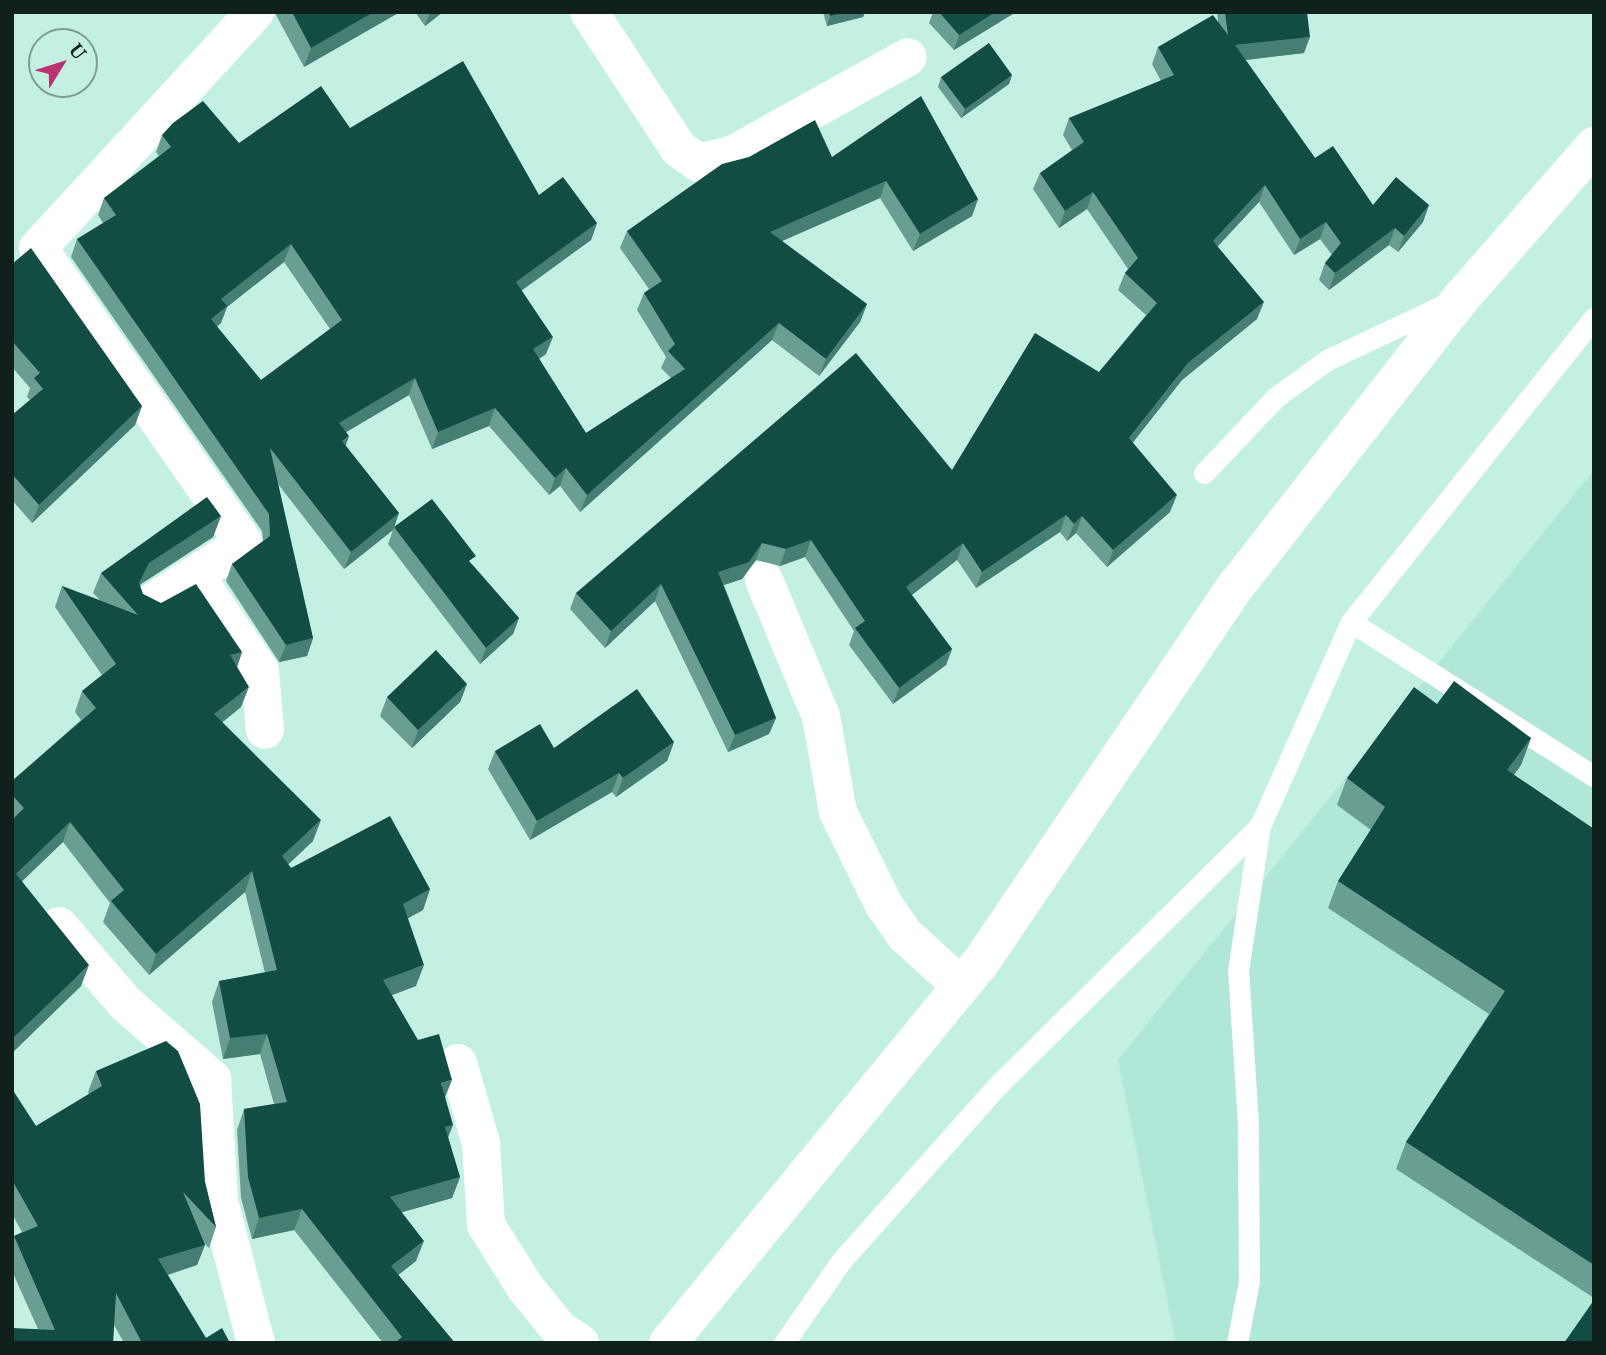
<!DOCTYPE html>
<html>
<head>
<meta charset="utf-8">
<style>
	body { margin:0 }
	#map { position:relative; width:1606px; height:1355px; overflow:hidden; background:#c4f0e4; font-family:"Noto Serif",serif }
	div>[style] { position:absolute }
	.built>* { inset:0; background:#b1e7d9 }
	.lane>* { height:21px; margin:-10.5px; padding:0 10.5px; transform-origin:10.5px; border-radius:10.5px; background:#fff }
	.street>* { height:38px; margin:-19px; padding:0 19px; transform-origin:19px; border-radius:19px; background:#fff }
	.wall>* { inset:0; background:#6a9e93 }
	.shaded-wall>* { inset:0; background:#477e73 }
	.building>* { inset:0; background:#114d42 }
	span { translate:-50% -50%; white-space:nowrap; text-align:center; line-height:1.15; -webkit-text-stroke:7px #c4f0e4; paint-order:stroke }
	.frame { position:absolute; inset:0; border:14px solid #10211d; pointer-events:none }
	.north { position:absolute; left:28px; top:28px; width:70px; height:70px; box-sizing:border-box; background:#c4f0e4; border:2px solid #7c9d94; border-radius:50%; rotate:52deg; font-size:19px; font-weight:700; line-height:28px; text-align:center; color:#10211d }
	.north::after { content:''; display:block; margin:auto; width:24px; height:32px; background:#bb3270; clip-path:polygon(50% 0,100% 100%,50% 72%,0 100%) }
</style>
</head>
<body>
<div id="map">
	<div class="built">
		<i style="clip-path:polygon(1594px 470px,1594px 1343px,1176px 1343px,1118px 1060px)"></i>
	</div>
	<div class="lane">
		<i style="left:1204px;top:473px;width:105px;rotate:-46.5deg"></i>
		<i style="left:1276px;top:397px;width:63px;rotate:-36deg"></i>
		<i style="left:1327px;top:360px;width:136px;rotate:-25.2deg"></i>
		<i style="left:1351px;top:622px;width:288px;rotate:32.4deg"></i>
		<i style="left:784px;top:1343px;width:101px;rotate:-55.1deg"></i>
		<i style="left:842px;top:1260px;width:236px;rotate:-48.3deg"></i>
		<i style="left:999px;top:1084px;width:367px;rotate:-44.7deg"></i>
		<i style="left:1237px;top:1343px;width:63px;rotate:-79deg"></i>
		<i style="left:1249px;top:1281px;width:157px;rotate:-90.4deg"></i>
		<i style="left:1248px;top:1124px;width:153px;rotate:-93.7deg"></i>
		<i style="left:1238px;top:971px;width:147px;rotate:-81.4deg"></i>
		<i style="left:1260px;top:826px;width:223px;rotate:-66deg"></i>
		<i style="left:1351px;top:622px;width:389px;rotate:-51.4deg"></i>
	</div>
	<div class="street">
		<i style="left:589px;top:12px;width:164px;rotate:56.7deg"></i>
		<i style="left:679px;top:149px;width:24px;rotate:35deg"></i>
		<i style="left:699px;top:163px;width:34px;rotate:-14deg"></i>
		<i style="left:732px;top:155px;width:201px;rotate:-29.1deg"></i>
		<i style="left:195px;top:575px;width:116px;rotate:55.9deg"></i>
		<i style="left:260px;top:671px;width:59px;rotate:85.2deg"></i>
		<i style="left:764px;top:580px;width:147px;rotate:67.3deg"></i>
		<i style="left:821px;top:716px;width:97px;rotate:80deg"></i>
		<i style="left:838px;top:812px;width:104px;rotate:63.7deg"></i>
		<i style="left:884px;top:905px;width:37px;rotate:55deg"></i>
		<i style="left:905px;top:935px;width:74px;rotate:42.3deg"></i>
		<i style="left:153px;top:602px;width:108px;rotate:-33deg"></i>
		<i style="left:244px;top:543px;width:360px;rotate:-124.9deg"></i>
		<i style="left:38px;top:248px;width:321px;rotate:-47.4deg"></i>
		<i style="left:59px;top:926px;width:101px;rotate:49.4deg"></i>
		<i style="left:125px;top:1003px;width:116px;rotate:41.1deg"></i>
		<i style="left:212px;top:1079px;width:122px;rotate:86.7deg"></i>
		<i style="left:219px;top:1201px;width:147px;rotate:75.4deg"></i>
		<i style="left:458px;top:1063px;width:83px;rotate:74deg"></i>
		<i style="left:481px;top:1143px;width:82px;rotate:86.5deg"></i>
		<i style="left:486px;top:1225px;width:73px;rotate:57.8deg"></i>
		<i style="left:525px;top:1287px;width:55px;rotate:50.9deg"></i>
		<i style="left:560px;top:1330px;width:24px;rotate:33deg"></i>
		<i style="left:668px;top:1343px;width:489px;rotate:-50.6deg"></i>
		<i style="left:979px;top:965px;width:458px;rotate:-55.9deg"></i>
		<i style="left:1236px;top:586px;width:367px;rotate:-52deg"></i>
		<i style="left:1462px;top:297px;width:201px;rotate:-48.8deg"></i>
	</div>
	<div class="wall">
		<i style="clip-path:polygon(277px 12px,400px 12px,304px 67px,276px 15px)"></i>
		<i style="clip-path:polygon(415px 12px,443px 12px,425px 26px)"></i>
		<i style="clip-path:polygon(823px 12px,865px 12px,863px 17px,827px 26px)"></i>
		<i style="clip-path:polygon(933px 12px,1016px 12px,954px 50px,929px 23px)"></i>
		<i style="clip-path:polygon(1217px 12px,1307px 12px,1304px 53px,1246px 60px,1315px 158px,1373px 205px,1429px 205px,1423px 222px,1398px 252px,1389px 245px,1329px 290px,1319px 280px,1325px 263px,1332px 255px,1320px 239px,1294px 255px,1259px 202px,1217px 246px,1257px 319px,1182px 380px,1133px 442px,1170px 512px,1107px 567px,1076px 533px,1067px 541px,1060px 532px,976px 588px,957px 560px,912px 595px,952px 649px,946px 665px,893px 704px,849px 645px,854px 631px,805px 557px,780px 566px,756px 560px,742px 579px,724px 585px,776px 718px,769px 734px,728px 752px,655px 601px,605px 648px,570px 609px,576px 593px,952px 470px,1099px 372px,1146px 315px,1118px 290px,1125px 273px,1128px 269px,1087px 209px,1059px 228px,1033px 189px,1040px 173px,1072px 150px,1063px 135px,1069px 118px,1161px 81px,1152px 64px,1158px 47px,1218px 21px)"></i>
		<i style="clip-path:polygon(1012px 75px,1009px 84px,961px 118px,938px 87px,941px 77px)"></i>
		<i style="clip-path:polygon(evenodd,350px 128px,539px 195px,597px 223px,591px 240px,522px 290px,546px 354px,539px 359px,586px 433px,671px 378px,661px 368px,666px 357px,637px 310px,644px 293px,649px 289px,620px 248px,627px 231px,832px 157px,978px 199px,972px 216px,913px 251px,880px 198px,782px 241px,867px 304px,860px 322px,819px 376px,772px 340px,580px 512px,560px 486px,549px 495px,489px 426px,432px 449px,409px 395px,346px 432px,346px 446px,399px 513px,393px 530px,344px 569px,278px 484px,313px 638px,307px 656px,279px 662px,226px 581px,232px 564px,263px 541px,262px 531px,71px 257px,77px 239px,103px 223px,98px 215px,104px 198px,159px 156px,156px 152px,162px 135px,239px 143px,350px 128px,284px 262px,330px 329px,261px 380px,217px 327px,221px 323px,227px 307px,284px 262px)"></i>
		<i style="clip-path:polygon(12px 264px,142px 406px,135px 425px,32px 523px,12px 500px,12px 415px,30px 400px,27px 397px,30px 388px,12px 367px)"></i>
		<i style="clip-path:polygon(221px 516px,213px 537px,141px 584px,140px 586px,143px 594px,242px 652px,237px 667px,241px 707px,222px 722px,313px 841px,288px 864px,291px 868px,430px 889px,423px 910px,408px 918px,416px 986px,392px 995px,445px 1098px,453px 1125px,448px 1137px,460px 1177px,452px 1198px,402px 1212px,416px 1261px,398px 1275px,455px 1343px,383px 1343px,294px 1230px,252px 1239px,241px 1198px,237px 1130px,244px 1109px,274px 1104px,260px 1054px,223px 1059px,212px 1002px,219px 981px,265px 973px,245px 892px,149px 975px,103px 922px,110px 903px,63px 842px,22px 881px,81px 986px,12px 1053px,12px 781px,81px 720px,75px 712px,82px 691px,102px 675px,55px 607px,62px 586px,100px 600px,93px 593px,101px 573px)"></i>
		<i style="clip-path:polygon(394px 527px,473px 565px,519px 618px,513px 634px,480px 664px,388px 544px)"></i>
		<i style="clip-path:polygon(467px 684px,460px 702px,412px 748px,380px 716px,387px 697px)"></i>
		<i style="clip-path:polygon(1437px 704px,1531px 738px,1521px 765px,1514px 775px,1594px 829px,1594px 1298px,1396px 1169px,1406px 1142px,1489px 1014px,1328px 908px,1338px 881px,1371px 830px,1337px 805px,1347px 778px)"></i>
		<i style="clip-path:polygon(674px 742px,667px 761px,616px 797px,612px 792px,530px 840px,488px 769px,495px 751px)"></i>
		<i style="clip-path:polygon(96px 1071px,205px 1182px,216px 1227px,209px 1248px,205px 1244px,197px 1265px,168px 1275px,206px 1338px,230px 1343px,124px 1343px,114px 1325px,113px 1343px,38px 1329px,12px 1271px,12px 1240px,14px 1236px,22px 1232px,12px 1214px,12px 1089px,36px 1126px,89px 1094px,88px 1092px)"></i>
	</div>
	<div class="shaded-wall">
		<i style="clip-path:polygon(374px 12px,400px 12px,304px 67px,311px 48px)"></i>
		<i style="clip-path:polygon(430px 12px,443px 12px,425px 26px)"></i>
		<i style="clip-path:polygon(847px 12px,865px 12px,863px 17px,827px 26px,830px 16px)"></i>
		<i style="clip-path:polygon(996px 12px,1016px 12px,954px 50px,959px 35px)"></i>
		<i style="clip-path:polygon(1310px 37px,1304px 53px,1229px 62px,1235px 45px)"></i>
		<i style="clip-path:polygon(1012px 75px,1009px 84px,961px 118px,965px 109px)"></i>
		<i style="clip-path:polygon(886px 181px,880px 198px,764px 249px,770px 232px)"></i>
		<i style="clip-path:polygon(1265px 185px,1259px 202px,1207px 258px,1213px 241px)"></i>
		<i style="clip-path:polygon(1093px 192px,1087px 209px,1059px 228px,1065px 211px)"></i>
		<i style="clip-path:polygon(978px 199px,972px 216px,913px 251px,920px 234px)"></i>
		<i style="clip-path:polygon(1429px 205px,1423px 222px,1398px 252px,1404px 236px)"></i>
		<i style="clip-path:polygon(1326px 222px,1320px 239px,1294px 255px,1300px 239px)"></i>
		<i style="clip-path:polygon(597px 223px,591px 240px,510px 299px,516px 282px)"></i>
		<i style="clip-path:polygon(1395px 228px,1389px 245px,1329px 290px,1335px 273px)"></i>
		<i style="clip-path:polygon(291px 244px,284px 262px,227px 307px,221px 323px,204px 337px,211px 319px,221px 299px)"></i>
		<i style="clip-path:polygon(1264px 302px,1257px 319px,1182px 380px,1123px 455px,1129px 438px,1188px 363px)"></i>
		<i style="clip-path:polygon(867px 304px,860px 322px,819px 376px,826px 359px)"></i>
		<i style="clip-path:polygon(779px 323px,772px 340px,580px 512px,587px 495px)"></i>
		<i style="clip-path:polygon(553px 337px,546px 354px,527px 367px,533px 349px)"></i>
		<i style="clip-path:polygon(415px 378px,409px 395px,333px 440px,339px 423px)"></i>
		<i style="clip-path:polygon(142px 406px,135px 425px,32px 523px,39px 505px)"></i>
		<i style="clip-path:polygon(495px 408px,489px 426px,432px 449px,438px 432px)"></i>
		<i style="clip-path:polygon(349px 436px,343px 454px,342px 441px)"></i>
		<i style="clip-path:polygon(566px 468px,560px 486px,549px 495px,555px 478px)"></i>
		<i style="clip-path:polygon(1177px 495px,1170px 512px,1107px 567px,1113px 550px)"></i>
		<i style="clip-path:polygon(399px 513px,393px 530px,344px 569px,351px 552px)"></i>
		<i style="clip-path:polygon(1066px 515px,1060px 532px,976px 588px,982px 572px)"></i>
		<i style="clip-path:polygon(221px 516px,213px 537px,141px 584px,131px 604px,139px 583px,149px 563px)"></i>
		<i style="clip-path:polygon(1082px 516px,1076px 533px,1067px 541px,1074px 524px)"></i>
		<i style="clip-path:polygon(811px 540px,805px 557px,780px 566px,786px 549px)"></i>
		<i style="clip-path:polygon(762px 543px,756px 560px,742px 579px,712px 589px,718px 572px)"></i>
		<i style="clip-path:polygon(963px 543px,957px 560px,900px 604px,906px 587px)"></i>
		<i style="clip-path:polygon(661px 584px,655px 601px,605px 648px,611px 631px)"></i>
		<i style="clip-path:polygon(519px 618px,513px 634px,480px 664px,486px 648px)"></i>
		<i style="clip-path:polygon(313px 638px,307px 656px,279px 662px,286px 645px)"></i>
		<i style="clip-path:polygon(952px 649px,946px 665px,893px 704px,899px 688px)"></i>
		<i style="clip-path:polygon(242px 652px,235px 673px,230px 655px)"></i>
		<i style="clip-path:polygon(467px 684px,460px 702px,412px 748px,418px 730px)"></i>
		<i style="clip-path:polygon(249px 687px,241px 707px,207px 735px,214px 714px)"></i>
		<i style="clip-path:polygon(776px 718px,769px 734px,728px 752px,735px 735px)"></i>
		<i style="clip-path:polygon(1531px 738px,1521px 765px,1497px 797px,1507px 770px)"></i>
		<i style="clip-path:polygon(674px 742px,667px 761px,616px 797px,623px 778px)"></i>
		<i style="clip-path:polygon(619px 773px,612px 792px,530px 840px,537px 821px)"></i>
		<i style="clip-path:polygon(321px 820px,313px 841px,275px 877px,282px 856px)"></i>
		<i style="clip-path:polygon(70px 822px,63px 842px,12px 891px,16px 874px)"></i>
		<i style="clip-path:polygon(252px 871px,245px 892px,149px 975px,156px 954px)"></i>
		<i style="clip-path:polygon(430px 889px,423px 910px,396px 925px,403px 904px)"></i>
		<i style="clip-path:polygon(89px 965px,81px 986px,12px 1053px,12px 1039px)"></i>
		<i style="clip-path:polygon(424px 965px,416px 986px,376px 1001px,383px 980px)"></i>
		<i style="clip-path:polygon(267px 1034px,260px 1054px,223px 1059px,230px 1038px)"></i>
		<i style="clip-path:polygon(452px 1080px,444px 1100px,441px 1083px)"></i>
		<i style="clip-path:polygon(453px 1125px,445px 1145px,445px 1127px)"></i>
		<i style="clip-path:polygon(460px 1177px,452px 1198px,382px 1218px,390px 1197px)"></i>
		<i style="clip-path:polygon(302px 1209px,294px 1230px,252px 1239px,259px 1218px)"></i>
		<i style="clip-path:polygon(424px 1241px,416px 1261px,383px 1287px,391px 1266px)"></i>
		<i style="clip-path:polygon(205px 1245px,197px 1265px,151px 1280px,158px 1259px)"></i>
	</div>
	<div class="building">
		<i style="clip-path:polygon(292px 12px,374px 12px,311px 48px)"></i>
		<i style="clip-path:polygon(829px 12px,847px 12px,830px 16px)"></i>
		<i style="clip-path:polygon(939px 12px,996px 12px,959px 35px)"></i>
		<i style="clip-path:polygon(1225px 12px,1307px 12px,1310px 37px,1235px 45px,1315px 158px,1333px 146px,1373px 205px,1396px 177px,1429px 205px,1404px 236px,1395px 228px,1335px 273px,1325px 263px,1341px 243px,1326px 222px,1300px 239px,1265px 185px,1213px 241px,1264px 302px,1188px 363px,1129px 438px,1177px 495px,1113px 550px,1082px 516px,1074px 524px,1066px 515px,982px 572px,963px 543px,906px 587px,952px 649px,899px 688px,855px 628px,865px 621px,811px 540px,786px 549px,762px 543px,749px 562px,718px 572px,776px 718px,735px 735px,661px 584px,611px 631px,576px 593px,856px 353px,952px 470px,1035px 333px,1099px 372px,1157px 303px,1125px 273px,1138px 258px,1093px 192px,1065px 211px,1040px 173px,1084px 142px,1069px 118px,1174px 75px,1158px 47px,1213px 15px,1228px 35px)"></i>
		<i style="clip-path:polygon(989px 43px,1012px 75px,965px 109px,941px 77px)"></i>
		<i style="clip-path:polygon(evenodd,463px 61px,539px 195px,563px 177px,597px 223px,516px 282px,553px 337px,533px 349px,586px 433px,685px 369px,668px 351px,675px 344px,644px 293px,662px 281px,627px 231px,722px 164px,749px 157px,815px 120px,832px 157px,921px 96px,978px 199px,920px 234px,886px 181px,770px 232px,867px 304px,826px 359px,779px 323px,587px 495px,566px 468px,555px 478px,495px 408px,438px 432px,415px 378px,339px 423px,349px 436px,342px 441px,399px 513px,351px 552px,270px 448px,313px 638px,286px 645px,232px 564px,270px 536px,269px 514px,77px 239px,116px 215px,104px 198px,171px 147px,162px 135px,173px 123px,203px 101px,239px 143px,321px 86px,350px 128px,463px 61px,291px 244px,342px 320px,261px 380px,211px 319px,227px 306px,221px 299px,291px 244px)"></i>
		<i style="clip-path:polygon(31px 248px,142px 406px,39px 505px,12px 474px,12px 415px,43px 389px,34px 378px,40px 373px,12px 341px,12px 264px)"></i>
		<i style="clip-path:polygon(207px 497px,221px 516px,149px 563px,139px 583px,143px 594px,161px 603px,196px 584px,242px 652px,230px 655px,249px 687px,214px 714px,321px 820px,282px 856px,291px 868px,390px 816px,430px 889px,403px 904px,424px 965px,383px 980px,418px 1040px,439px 1034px,452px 1080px,441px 1083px,453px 1125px,445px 1127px,460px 1177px,390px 1197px,424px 1241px,391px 1266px,455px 1343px,395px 1343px,402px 1337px,302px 1209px,259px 1218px,248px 1177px,244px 1109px,287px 1102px,267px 1034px,230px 1038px,219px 981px,277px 970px,252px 871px,156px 954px,111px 901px,124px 890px,70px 822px,16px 874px,89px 965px,12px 1039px,12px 820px,24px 808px,12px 795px,12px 781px,96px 708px,82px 691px,116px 664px,62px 586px,138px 615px,101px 573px)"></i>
		<i style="clip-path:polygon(432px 499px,476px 556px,469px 561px,519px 618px,486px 648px,394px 527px)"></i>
		<i style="clip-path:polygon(436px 650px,467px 684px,418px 730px,387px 697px)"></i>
		<i style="clip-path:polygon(1454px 681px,1531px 738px,1507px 770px,1594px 829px,1594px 1265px,1406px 1142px,1505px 991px,1338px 881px,1385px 807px,1347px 778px,1414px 687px,1437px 704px)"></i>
		<i style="clip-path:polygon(637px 689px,674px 742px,623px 778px,619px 773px,537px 821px,495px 751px,540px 724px,554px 748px)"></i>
		<i style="clip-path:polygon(166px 1041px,178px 1051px,200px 1104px,205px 1182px,216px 1227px,183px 1192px,205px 1245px,158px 1259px,206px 1338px,222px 1328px,230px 1343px,142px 1343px,116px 1293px,113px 1343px,12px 1343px,12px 1328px,55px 1330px,14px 1236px,38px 1226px,12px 1180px,12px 1089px,36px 1126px,102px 1086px,96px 1071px)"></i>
		<i style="clip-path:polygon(1594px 1300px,1594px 1343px,1564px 1343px)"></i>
	</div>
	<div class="frame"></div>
	<div class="north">U</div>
</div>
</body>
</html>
